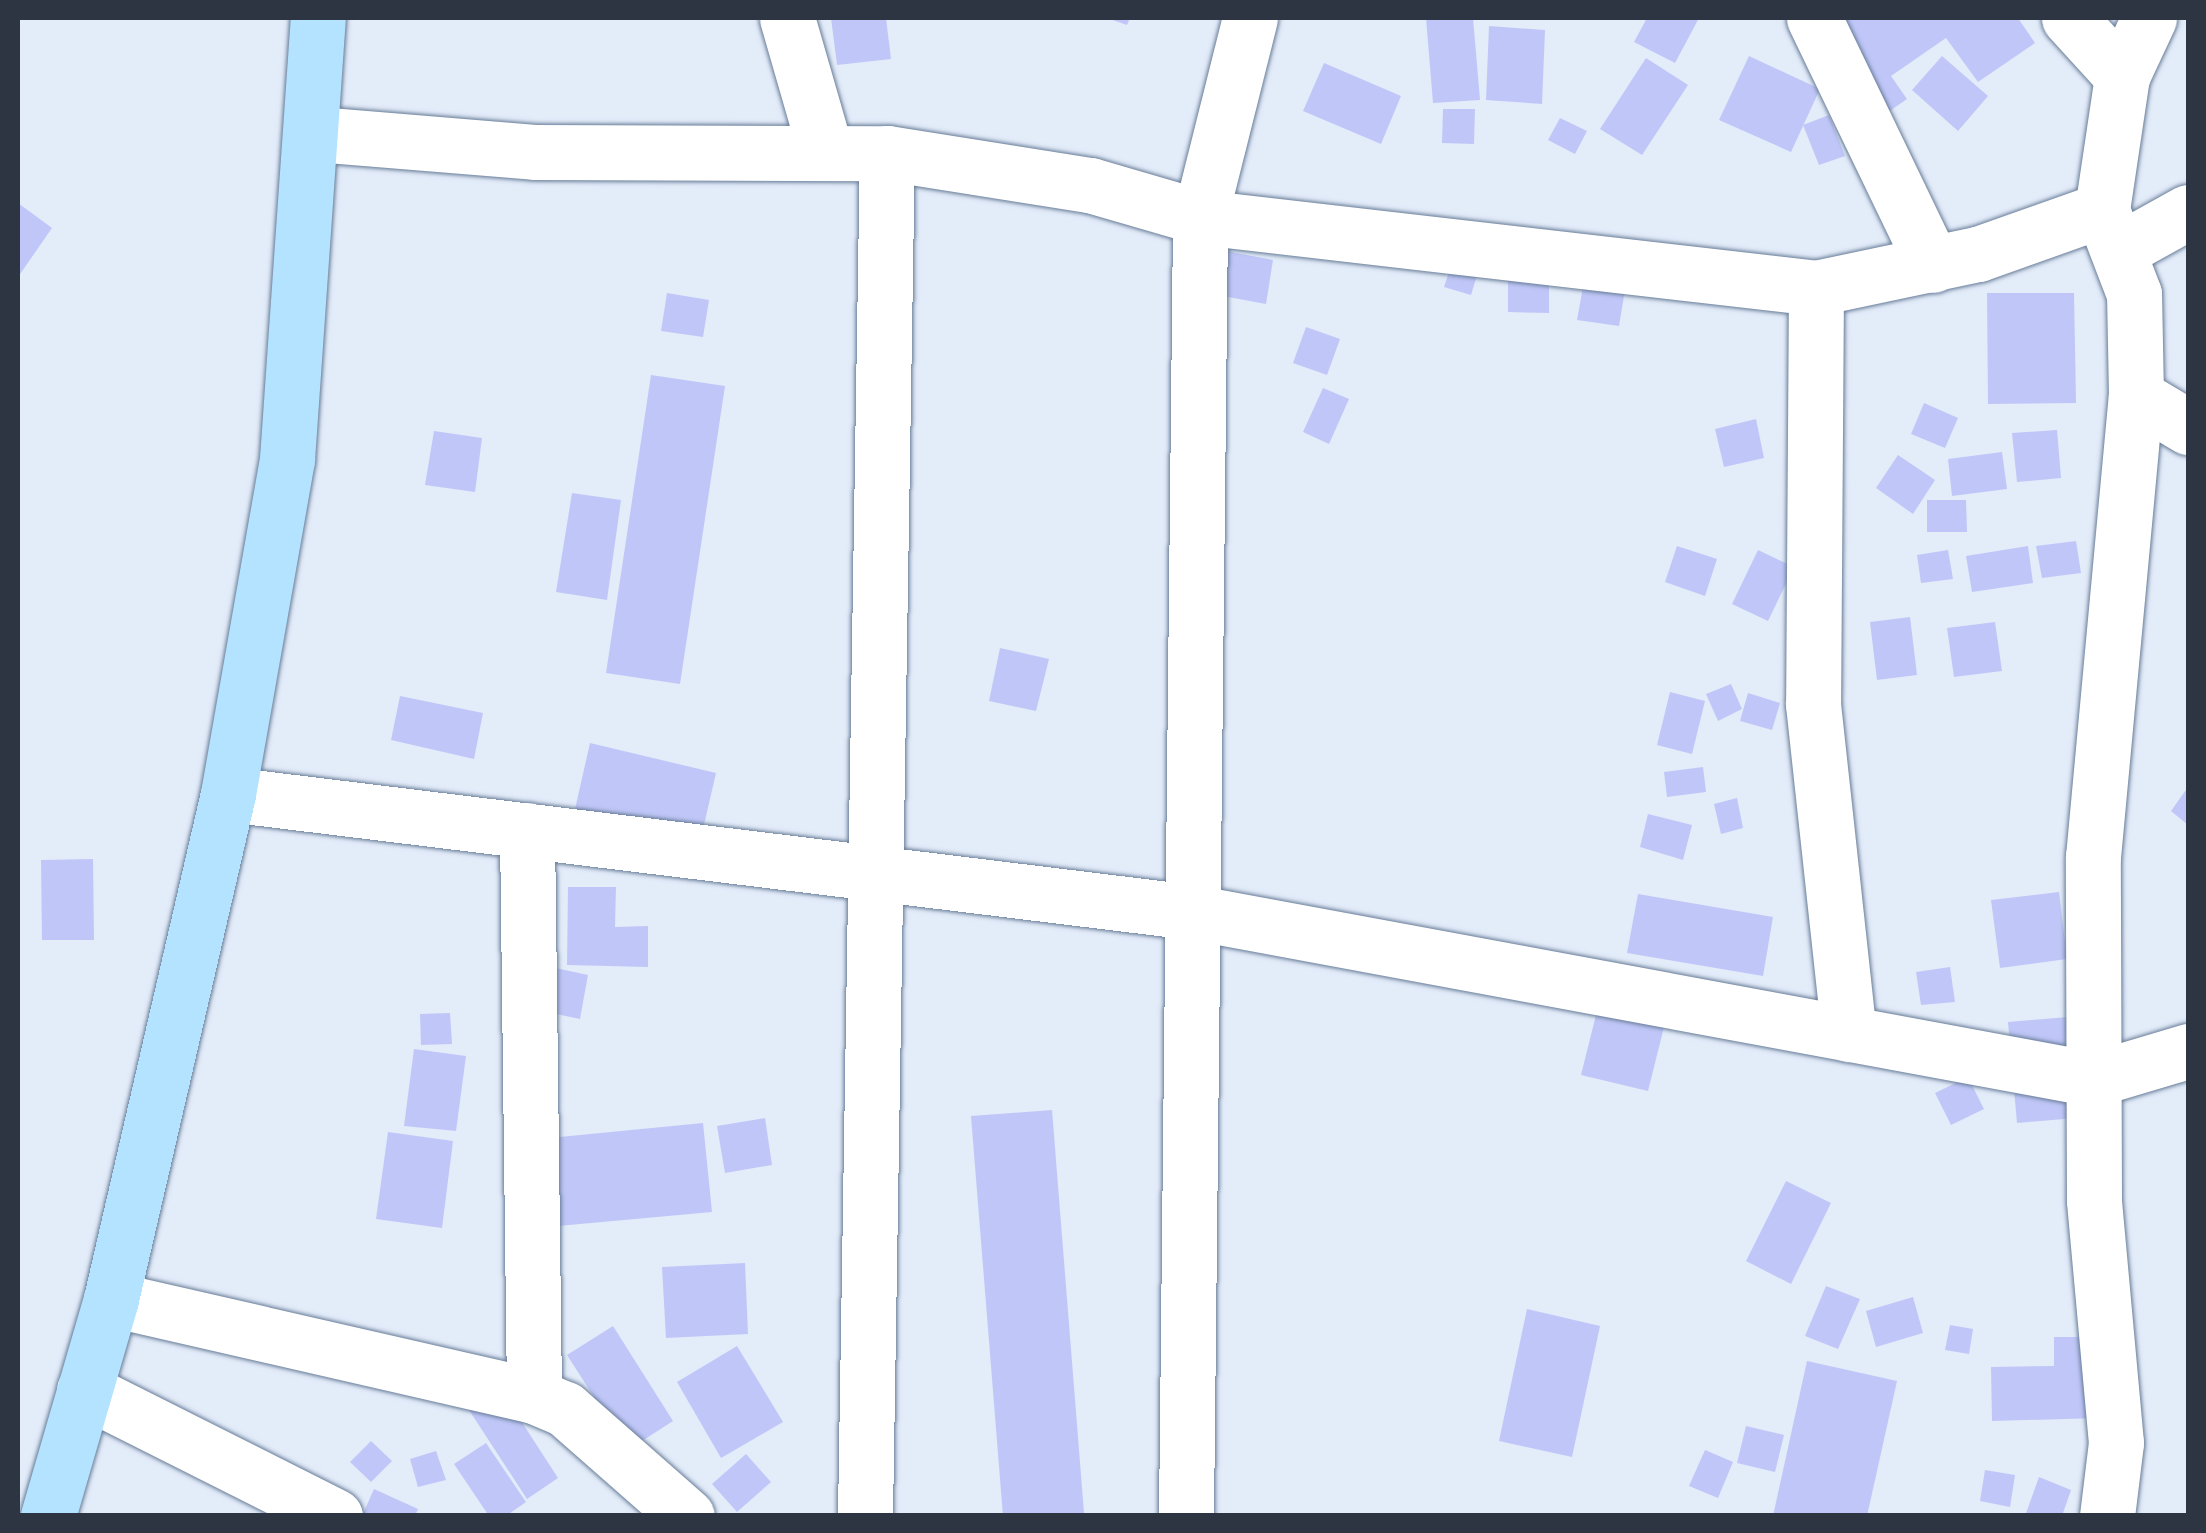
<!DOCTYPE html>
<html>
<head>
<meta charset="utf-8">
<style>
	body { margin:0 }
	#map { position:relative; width:2206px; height:1533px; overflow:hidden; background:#e3ecf9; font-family:"Public Sans",sans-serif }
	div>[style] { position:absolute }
	.building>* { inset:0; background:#c0c7f8 }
	.roads { filter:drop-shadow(0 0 2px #677c98) drop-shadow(0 0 2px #677c98) }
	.minor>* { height:55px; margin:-27.5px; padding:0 27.5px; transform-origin:27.5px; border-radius:27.5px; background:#fff }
	.trunk>* { height:55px; margin:-27.5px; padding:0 27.5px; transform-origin:27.5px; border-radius:27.5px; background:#b3e3fe }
	span { translate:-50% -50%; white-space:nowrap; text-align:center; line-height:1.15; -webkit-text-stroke:8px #e3ecf9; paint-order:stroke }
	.frame { position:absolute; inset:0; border:20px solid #2c3541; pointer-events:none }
</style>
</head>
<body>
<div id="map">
	<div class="building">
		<i style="clip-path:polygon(831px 18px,886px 18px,891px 59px,837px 65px)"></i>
		<i style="clip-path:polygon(1107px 18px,1130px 18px,1127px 25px)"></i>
		<i style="clip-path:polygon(1426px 18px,1473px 18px,1480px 100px,1433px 103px)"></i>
		<i style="clip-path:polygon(1647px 18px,1699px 18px,1675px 63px,1634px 42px)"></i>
		<i style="clip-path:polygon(1801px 18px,2018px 18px,2035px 43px,1978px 82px,1946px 38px,1891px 76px,1907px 99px,1874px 122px)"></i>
		<i style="clip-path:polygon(1489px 26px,1545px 30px,1542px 104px,1486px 100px)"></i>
		<i style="clip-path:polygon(1749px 56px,1820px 89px,1791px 152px,1719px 120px)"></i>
		<i style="clip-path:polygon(1942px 56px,1988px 96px,1958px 131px,1912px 90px)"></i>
		<i style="clip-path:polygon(1646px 58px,1688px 85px,1642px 155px,1600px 129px)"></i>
		<i style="clip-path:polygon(1324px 63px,1401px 96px,1381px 144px,1303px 111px)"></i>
		<i style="clip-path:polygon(1443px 109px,1475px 109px,1474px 144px,1442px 143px)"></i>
		<i style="clip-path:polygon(1829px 115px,1845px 156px,1819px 165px,1803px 125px)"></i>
		<i style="clip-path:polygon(1560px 118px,1587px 131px,1575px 154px,1548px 140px)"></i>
		<i style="clip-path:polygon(18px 203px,52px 228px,18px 277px)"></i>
		<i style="clip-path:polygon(1205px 247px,1273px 260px,1266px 304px,1196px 291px)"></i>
		<i style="clip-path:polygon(1455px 254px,1481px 262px,1471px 295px,1444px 287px)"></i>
		<i style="clip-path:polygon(1508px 273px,1549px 273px,1549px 313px,1508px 312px)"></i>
		<i style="clip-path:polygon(1585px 276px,1626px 284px,1619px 326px,1577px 320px)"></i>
		<i style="clip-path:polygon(667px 293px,709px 300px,703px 337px,661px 331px)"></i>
		<i style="clip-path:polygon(1987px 293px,2074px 293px,2076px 403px,1988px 404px)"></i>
		<i style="clip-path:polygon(1306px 327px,1340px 339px,1327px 375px,1293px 363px)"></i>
		<i style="clip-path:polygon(651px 375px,725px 386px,680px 684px,606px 673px)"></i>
		<i style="clip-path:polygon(1323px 388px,1349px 399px,1329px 444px,1303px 432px)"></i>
		<i style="clip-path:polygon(1924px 403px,1958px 418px,1945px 448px,1911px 434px)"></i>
		<i style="clip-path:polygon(1756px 419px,1764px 458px,1724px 467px,1715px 429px)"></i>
		<i style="clip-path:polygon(2057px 430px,2061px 478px,2017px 482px,2012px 433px)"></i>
		<i style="clip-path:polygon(434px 431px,482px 438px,475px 492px,425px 485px)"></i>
		<i style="clip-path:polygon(2002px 452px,2007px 489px,1952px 496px,1948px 459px)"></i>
		<i style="clip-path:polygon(1898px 455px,1935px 480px,1913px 514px,1876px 488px)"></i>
		<i style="clip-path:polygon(572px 493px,621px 500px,607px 600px,556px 592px)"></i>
		<i style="clip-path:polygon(1927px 500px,1966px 500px,1967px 532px,1927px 532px)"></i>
		<i style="clip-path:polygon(2076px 541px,2081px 573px,2042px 578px,2036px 546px)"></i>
		<i style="clip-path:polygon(1677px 546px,1717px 559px,1705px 596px,1665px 582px)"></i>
		<i style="clip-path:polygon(2028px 546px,2033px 583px,1972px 592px,1966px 556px)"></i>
		<i style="clip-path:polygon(1758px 550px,1794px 567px,1768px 621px,1732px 604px)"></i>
		<i style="clip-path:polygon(1948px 550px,1953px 579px,1921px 583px,1917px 555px)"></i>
		<i style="clip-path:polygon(1910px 617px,1917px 675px,1877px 680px,1870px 622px)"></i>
		<i style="clip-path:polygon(1995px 622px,2002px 671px,1954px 677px,1947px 628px)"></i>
		<i style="clip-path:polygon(1000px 648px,1049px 659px,1036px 711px,989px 701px)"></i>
		<i style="clip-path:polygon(1731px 684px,1742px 709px,1718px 721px,1706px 694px)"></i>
		<i style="clip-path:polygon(1670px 692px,1705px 701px,1692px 754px,1657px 745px)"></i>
		<i style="clip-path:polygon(1748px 693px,1780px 703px,1772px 730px,1740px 721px)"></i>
		<i style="clip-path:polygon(400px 696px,483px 713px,474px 759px,391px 740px)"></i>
		<i style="clip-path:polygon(590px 743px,716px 773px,694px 868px,568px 840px)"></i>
		<i style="clip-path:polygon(1703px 767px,1706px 792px,1667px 797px,1664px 772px)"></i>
		<i style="clip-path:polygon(2188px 787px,2188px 825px,2171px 811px)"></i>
		<i style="clip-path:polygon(1737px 798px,1743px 828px,1721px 834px,1714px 804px)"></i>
		<i style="clip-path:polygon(1648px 814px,1692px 825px,1683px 860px,1640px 847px)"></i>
		<i style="clip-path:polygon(93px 859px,94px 940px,42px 940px,41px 860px)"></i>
		<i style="clip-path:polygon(568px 887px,616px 887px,615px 927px,648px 926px,648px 967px,567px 965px)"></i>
		<i style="clip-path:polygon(2059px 892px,2067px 959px,2000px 968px,1991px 900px)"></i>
		<i style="clip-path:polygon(1638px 894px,1773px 917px,1763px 976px,1627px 953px)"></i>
		<i style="clip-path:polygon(551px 967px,588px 975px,580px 1019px,542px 1011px)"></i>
		<i style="clip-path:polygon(1950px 967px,1955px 1002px,1921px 1005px,1916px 972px)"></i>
		<i style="clip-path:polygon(1603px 987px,1670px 1003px,1648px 1091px,1581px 1075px)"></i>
		<i style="clip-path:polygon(450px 1013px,452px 1044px,421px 1045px,420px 1014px)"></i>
		<i style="clip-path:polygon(2068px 1017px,2076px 1118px,2017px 1123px,2008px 1022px)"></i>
		<i style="clip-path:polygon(414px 1049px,466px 1056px,456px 1131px,404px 1126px)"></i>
		<i style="clip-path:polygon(1968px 1077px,1984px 1109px,1951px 1125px,1935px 1093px)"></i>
		<i style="clip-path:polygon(1052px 1110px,1084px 1513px,1003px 1516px,971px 1116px)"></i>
		<i style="clip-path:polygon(765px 1118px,772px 1165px,725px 1173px,717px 1126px)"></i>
		<i style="clip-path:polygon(703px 1123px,712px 1212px,558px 1226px,549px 1138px)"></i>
		<i style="clip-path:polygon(388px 1132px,453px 1141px,442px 1228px,376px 1219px)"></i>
		<i style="clip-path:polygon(1786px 1181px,1831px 1203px,1791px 1284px,1746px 1261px)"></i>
		<i style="clip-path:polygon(745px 1263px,748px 1334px,666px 1338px,662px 1267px)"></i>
		<i style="clip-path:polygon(1826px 1286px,1860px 1299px,1838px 1349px,1805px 1336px)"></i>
		<i style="clip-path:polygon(1913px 1297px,1923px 1333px,1876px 1347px,1866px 1311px)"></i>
		<i style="clip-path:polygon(1527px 1309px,1600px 1326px,1572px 1457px,1499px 1441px)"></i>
		<i style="clip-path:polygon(1950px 1325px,1973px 1329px,1969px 1354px,1945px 1350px)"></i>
		<i style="clip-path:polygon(613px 1326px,673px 1421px,628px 1450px,567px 1355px)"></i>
		<i style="clip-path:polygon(2054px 1337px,2096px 1337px,2099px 1418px,1992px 1421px,1991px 1367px,2054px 1366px)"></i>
		<i style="clip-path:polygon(737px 1346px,783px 1422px,721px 1458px,677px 1382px)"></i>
		<i style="clip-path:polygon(1807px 1361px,1897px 1381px,1867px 1516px,1773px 1516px)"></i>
		<i style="clip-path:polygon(501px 1390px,558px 1478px,527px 1499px,469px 1410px)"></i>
		<i style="clip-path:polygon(1746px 1426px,1784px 1435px,1775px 1472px,1737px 1463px)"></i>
		<i style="clip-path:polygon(371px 1441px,392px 1461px,371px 1482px,350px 1462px)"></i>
		<i style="clip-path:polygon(486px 1443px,526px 1502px,506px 1516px,489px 1516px,454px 1464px)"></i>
		<i style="clip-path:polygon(1705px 1450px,1733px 1462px,1718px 1498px,1689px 1486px)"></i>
		<i style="clip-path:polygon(436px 1451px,446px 1480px,418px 1487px,410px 1459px)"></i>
		<i style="clip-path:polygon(746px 1454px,771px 1482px,737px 1512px,712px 1484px)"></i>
		<i style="clip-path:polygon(1985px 1470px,2015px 1475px,2010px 1507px,1980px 1501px)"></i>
		<i style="clip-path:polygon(2039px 1477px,2071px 1490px,2062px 1516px,2025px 1516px)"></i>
		<i style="clip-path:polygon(374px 1489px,418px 1509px,415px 1516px,362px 1516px)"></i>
	</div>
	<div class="roads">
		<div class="minor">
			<i style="left:787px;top:18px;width:137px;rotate:73.9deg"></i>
			<i style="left:1814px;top:18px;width:274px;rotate:64.3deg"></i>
			<i style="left:2069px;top:18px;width:79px;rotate:47.6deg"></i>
			<i style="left:316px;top:134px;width:219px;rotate:4.7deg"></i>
			<i style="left:534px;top:152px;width:353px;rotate:0.2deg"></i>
			<i style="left:887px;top:153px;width:206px;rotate:9deg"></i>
			<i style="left:1090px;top:185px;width:115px;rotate:16.2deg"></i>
			<i style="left:1200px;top:217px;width:620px;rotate:6.57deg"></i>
			<i style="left:1816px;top:288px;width:166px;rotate:-11.9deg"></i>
			<i style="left:1978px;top:254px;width:132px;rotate:-19.5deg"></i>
			<i style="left:2123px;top:248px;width:74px;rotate:-29deg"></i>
			<i style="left:1816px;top:288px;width:416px;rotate:90.4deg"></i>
			<i style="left:1813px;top:704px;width:332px;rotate:83.8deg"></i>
			<i style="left:2136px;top:396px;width:61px;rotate:30.8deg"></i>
			<i style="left:228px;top:794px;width:971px;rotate:6.98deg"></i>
			<i style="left:1192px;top:912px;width:917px;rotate:10.49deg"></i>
			<i style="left:2094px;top:1079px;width:98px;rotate:-16.6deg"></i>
			<i style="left:527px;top:830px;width:566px;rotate:89.29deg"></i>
			<i style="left:111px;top:1299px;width:434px;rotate:12.9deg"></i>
			<i style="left:534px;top:1396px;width:34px;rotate:23deg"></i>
			<i style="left:565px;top:1409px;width:162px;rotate:41.3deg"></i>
			<i style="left:84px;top:1390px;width:281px;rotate:26.7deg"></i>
			<i style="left:865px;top:1516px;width:1363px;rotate:-89.08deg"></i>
			<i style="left:1186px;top:1516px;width:1299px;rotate:-89.38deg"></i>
			<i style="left:1200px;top:217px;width:205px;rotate:-75.9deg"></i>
			<i style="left:2107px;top:1516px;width:74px;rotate:-83deg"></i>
			<i style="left:2116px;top:1443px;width:244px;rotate:-95.2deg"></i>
			<i style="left:2094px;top:1200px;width:343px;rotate:-90.2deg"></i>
			<i style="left:2093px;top:857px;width:463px;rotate:-84.7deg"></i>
			<i style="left:2136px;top:396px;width:102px;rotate:-91.1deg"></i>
			<i style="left:2134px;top:294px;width:90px;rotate:-110.9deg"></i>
			<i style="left:2102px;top:210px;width:135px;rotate:-81.5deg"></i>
			<i style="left:2122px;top:76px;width:64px;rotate:-65deg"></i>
		</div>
		<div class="trunk">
			<i style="left:48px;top:1516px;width:226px;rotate:-73.8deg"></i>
			<i style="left:111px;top:1299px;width:518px;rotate:-76.96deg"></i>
			<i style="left:228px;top:794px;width:340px;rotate:-80deg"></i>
			<i style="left:287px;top:459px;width:442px;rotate:-86deg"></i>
		</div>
	</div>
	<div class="frame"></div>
</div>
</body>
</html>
